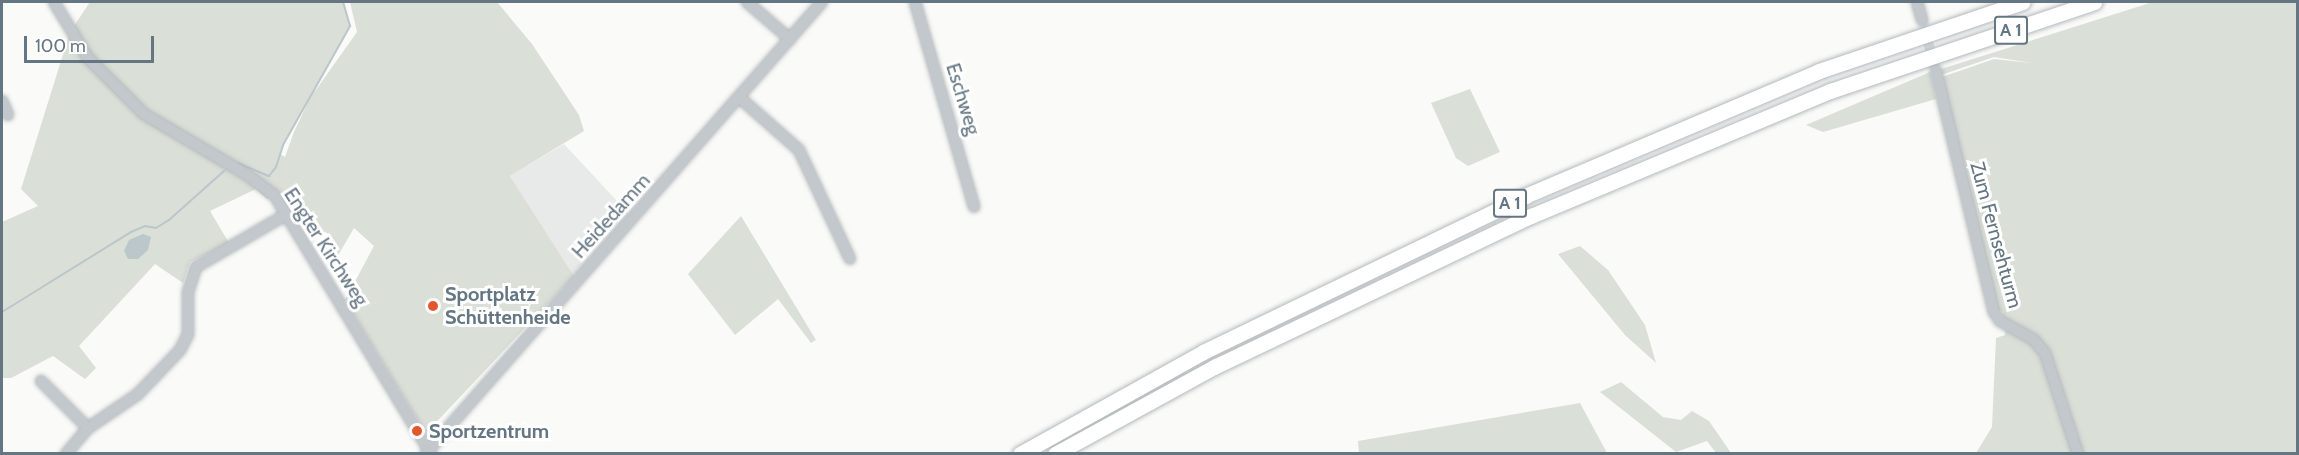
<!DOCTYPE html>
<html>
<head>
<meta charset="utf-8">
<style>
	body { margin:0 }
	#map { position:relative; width:2299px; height:455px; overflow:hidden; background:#fafaf8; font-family:Cabin,sans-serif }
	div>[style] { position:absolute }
	.built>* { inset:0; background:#e8e9e9 }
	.green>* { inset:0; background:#dadfd7 }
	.water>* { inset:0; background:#bbc7cb }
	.stream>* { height:2px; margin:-1px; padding:0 1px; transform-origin:1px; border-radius:1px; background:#bbc7cb }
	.minor-tunnel>* { height:10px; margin-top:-5px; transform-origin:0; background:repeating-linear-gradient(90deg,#d5d9db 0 10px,transparent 0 15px) }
	.roads { filter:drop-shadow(0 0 2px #b4b9bd) drop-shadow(0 0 2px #b4b9bd) }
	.minor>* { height:10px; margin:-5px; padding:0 5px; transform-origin:5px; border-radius:5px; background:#c3c8cc }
	.highway>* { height:15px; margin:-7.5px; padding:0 7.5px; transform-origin:7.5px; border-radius:7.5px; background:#fff }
	.dots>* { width:16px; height:16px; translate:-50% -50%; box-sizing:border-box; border:3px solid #fff; border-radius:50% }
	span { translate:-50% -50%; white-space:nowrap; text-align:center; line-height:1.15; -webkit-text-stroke:6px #fff; paint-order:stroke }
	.shield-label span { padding:2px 4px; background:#fff; border:2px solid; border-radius:4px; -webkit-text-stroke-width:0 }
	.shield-label { font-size:18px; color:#657683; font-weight:700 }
	.street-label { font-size:20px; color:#657683 }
	.poi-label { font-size:20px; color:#657683; font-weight:700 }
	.left { translate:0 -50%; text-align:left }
	.frame { position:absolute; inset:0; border:3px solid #657683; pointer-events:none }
	.scale { position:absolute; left:24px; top:36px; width:130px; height:27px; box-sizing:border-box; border:3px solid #657683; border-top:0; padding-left:8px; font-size:18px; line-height:21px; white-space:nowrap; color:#657683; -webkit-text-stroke:4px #fff; paint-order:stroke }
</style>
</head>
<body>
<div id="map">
	<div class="built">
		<i style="clip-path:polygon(564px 144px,630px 215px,574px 276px,510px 176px)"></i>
	</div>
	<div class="green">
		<i style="clip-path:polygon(evenodd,90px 2px,343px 2px,350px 26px,313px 94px,357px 32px,350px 2px,497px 2px,532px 44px,579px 115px,584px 131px,510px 176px,574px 276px,426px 433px,345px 300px,374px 246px,354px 228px,336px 259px,310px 211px,293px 215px,278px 194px,267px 199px,256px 189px,210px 211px,229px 243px,190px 262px,183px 283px,155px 264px,79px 346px,96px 368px,85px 379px,53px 356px,11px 378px,2px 378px,2px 222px,38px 206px,21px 189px,70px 32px,90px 2px,312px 94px,294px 132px,285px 157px,280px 154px,283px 145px,312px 94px)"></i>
		<i style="clip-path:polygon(2153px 2px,2297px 2px,2297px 453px,1976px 453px,1992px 427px,1996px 338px,2005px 335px,2003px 312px,1996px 308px,1942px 77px,1994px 59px,2032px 63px,1994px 57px,1941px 75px,1938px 70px)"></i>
		<i style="clip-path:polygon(1930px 72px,1936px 99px,1823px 132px,1806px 125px)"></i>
		<i style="clip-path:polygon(1470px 89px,1500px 152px,1468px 166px,1456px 158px,1431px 103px)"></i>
		<i style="clip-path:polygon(741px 216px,816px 340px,811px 343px,778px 299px,735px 335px,688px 274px)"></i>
		<i style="clip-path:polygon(1580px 246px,1608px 270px,1645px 325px,1656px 363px,1625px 335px,1558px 254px)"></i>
		<i style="clip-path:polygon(1621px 382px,1663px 417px,1681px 420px,1692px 411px,1709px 421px,1731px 453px,1716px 453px,1707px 441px,1676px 452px,1600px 392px)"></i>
		<i style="clip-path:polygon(1580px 403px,1607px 453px,1359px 453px,1358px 441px)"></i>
	</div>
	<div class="water">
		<i style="clip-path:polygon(143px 234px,151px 237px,148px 250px,138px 259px,128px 259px,124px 251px,129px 240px)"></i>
	</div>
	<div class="stream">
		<i style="left:238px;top:163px;width:34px;rotate:23deg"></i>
		<i style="left:269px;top:176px;width:11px;rotate:-52deg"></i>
		<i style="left:276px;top:167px;width:23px;rotate:-72deg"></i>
		<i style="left:283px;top:145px;width:137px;rotate:-60.6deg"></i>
		<i style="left:350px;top:26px;width:25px;rotate:-106deg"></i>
		<i style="left:2px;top:312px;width:152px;rotate:-31.8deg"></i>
		<i style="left:131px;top:232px;width:15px;rotate:-23deg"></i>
		<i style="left:145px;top:226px;width:11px;rotate:10deg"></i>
		<i style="left:156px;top:228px;width:15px;rotate:-32deg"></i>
		<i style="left:169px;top:220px;width:74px;rotate:-41.7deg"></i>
	</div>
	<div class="minor-tunnel">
		<i style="left:1924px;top:28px;width:45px;rotate:74.4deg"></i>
	</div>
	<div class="roads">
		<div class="minor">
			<i style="left:54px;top:2px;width:66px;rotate:58.7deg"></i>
			<i style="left:88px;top:58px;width:79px;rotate:45deg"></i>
			<i style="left:144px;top:114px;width:118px;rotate:30.5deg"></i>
			<i style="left:246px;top:174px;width:36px;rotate:37deg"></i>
			<i style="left:275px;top:196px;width:301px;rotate:58.8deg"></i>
			<i style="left:747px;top:2px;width:57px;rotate:40.7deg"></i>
			<i style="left:915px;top:2px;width:213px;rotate:73.9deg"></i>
			<i style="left:1917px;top:2px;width:19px;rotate:74deg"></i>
			<i style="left:1936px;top:71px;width:248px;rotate:76.5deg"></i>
			<i style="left:1994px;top:312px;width:11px;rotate:56deg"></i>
			<i style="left:2000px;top:321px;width:39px;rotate:29deg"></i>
			<i style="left:2034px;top:340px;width:17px;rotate:50deg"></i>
			<i style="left:2045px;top:353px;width:106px;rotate:71.9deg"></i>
			<i style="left:740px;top:98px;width:79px;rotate:41.4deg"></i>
			<i style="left:799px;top:150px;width:120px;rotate:64.9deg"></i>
			<i style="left:2px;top:101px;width:15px;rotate:67deg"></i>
			<i style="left:41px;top:381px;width:66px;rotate:45deg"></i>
			<i style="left:426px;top:453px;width:600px;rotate:-48.72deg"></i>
			<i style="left:66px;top:454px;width:34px;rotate:-50deg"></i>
			<i style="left:88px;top:428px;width:60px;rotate:-34.2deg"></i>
			<i style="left:138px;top:394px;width:61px;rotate:-46.3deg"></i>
			<i style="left:180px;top:350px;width:18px;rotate:-63deg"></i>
			<i style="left:188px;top:334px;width:42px;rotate:-90deg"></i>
			<i style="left:188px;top:292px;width:26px;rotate:-72deg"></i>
			<i style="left:196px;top:267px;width:105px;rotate:-30.2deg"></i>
		</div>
		<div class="highway">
			<i style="left:1020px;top:454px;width:210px;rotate:-29.1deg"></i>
			<i style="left:1203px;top:352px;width:358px;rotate:-25.8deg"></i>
			<i style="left:1525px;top:196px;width:319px;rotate:-23deg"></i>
			<i style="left:1819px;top:71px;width:215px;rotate:-18.7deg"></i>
			<i style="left:1055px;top:454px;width:183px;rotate:-28.7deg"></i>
			<i style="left:1216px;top:366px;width:349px;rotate:-25.5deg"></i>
			<i style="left:1531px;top:216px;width:324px;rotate:-22.7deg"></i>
			<i style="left:1830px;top:91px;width:279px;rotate:-18.6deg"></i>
		</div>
	</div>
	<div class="dots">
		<i style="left:433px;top:306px;background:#e4572e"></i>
		<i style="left:417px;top:431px;background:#e4572e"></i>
	</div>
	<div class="shield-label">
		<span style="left:2011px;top:30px">A 1</span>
		<span style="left:1510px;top:203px">A 1</span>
	</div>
	<div class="street-label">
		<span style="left:963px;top:99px;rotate:73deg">Eschweg</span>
		<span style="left:611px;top:216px;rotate:-48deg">Heidedamm</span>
		<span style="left:1996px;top:235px;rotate:75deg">Zum Fernsehturm</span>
		<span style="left:326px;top:247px;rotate:57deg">Engter Kirchweg</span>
	</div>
	<div class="poi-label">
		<span class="left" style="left:445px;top:306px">Sportplatz<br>Schüttenheide</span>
		<span class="left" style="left:429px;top:431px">Sportzentrum</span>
	</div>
	<div class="frame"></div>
	<div class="scale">100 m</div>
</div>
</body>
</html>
